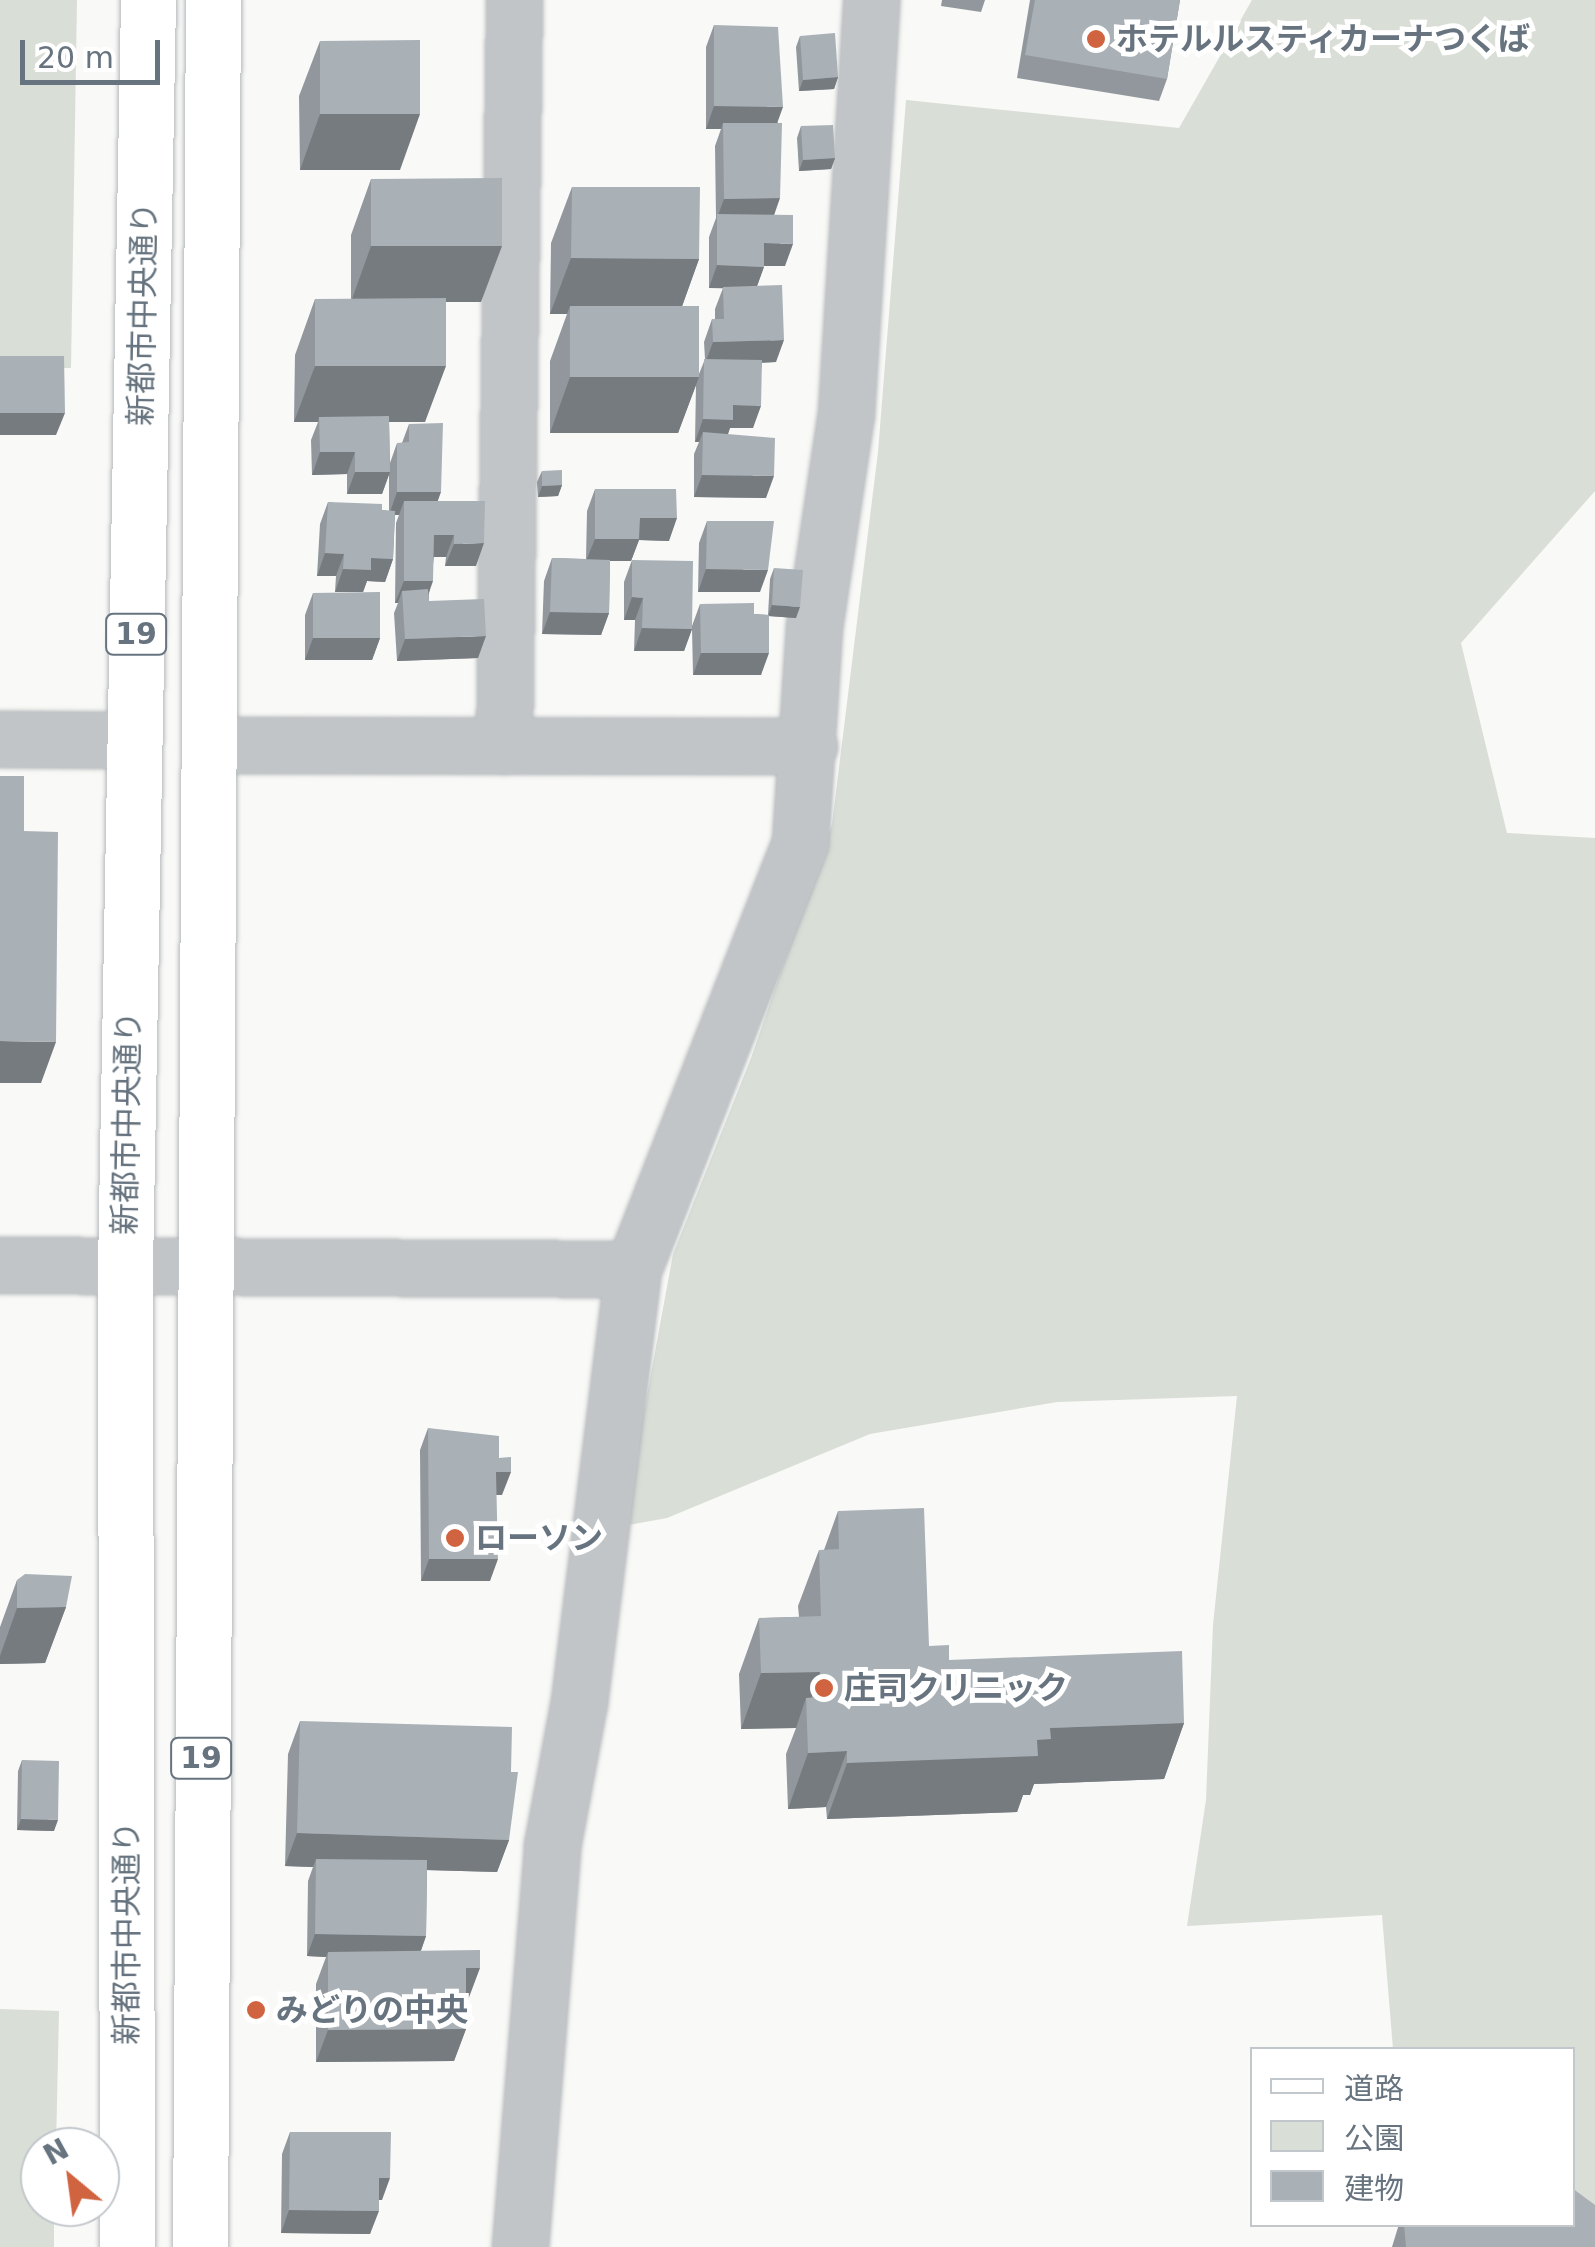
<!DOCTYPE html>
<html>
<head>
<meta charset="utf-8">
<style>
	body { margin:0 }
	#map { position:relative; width:1595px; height:2247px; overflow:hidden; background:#f9f9f7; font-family:"DejaVu Sans","Noto Sans JP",sans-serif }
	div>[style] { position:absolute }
	.green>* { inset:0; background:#d9ded7 }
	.roads { filter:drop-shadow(0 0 2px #b5b9bc) drop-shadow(0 0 2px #b5b9bc) }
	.minor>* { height:55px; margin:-27.5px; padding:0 27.5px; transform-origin:27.5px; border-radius:27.5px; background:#c1c5c8 }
	.major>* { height:55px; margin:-27.5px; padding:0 27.5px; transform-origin:27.5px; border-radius:27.5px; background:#fff }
	.wall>* { inset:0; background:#91979d }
	.shaded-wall>* { inset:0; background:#767b7f }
	.building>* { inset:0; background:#a9b0b6 }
	.dots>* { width:28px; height:28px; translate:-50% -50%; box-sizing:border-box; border:5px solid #fff; border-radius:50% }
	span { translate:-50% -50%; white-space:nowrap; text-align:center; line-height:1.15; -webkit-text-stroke:10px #fff; paint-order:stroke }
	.shield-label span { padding:2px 8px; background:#fff; border:2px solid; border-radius:8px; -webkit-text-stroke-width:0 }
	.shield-label { font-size:30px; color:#67747f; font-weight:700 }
	.poi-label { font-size:32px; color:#67747f; font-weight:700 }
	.left { translate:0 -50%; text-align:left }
	.street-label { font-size:32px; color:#67747f }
	.legend { position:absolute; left:1250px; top:2047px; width:325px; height:180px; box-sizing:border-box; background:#fff; border:2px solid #c2c7cc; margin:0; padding:12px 18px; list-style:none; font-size:30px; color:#67747f }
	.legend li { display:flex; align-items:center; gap:20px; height:50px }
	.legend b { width:50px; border:2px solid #c2c7cc }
	.north { position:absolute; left:20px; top:2127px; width:100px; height:100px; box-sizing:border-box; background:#fff; border:2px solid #c2c7cc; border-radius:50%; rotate:331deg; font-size:28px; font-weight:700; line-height:40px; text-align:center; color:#67747f }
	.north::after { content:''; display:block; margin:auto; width:35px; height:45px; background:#d16440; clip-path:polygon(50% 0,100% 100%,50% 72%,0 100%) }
	.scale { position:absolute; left:20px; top:40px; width:140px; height:45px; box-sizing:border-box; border:5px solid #67747f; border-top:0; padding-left:12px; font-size:30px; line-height:35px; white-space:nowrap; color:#67747f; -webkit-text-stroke:8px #fff; paint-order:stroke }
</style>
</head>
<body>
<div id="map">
	<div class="green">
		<i style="clip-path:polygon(0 0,77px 0,71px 368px,0 368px)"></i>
		<i style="clip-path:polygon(1252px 0,1595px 0,1595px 491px,1461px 643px,1507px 833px,1595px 838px,1595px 2240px,1573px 2223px,1572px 2050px,1393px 2049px,1382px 1915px,1187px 1926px,1206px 1800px,1213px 1625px,1237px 1396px,1057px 1402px,870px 1434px,667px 1518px,623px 1526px,673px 1254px,751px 1058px,832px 824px,878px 452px,906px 100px,1179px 128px)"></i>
		<i style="clip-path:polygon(0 2009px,59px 2011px,56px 2147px,40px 2147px,40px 2207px,54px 2207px,54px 2247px,0 2247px)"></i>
	</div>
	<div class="roads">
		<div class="minor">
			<i style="left:0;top:739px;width:134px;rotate:0.4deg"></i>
			<i style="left:211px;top:745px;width:598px;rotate:0.1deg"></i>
			<i style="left:504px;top:746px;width:746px;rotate:-89.23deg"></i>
			<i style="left:0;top:1265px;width:633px;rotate:0.36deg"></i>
			<i style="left:520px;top:2247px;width:402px;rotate:-85.4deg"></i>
			<i style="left:552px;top:1846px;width:147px;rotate:-79.4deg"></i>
			<i style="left:579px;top:1702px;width:436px;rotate:-82.9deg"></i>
			<i style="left:633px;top:1269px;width:458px;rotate:-68.6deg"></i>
			<i style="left:800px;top:843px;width:216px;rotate:-86.3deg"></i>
			<i style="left:814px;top:627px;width:215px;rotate:-81.5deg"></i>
			<i style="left:846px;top:414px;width:415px;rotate:-86.5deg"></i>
		</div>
		<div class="major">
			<i style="left:127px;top:2247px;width:979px;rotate:-90.12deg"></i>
			<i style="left:125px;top:1268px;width:1268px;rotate:-88.96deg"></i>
			<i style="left:200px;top:2247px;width:2247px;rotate:-89.67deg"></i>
		</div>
	</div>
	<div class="wall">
		<i style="clip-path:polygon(942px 0,985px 0,981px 12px,941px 6px)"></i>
		<i style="clip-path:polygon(1030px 0,1180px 0,1167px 79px,1159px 101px,1017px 78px)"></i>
		<i style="clip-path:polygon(714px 25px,778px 123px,774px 215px,785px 266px,764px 266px,757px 286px,776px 362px,762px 363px,753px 428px,730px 428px,728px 434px,766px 498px,694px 497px,694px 454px,699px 442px,695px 442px,696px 385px,678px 433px,550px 433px,550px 361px,567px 314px,550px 314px,551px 243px,572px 187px,699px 259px,682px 306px,699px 374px,705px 359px,704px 342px,712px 319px,715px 319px,715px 309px,723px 288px,709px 288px,709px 237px,716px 218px,715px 146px,721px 129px,706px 129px,706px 47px)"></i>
		<i style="clip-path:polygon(800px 36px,838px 77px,834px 89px,799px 91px,796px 47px)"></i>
		<i style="clip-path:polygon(320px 41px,400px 170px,300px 170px,299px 96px)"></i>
		<i style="clip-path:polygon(801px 126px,835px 158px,831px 169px,799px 171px,797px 138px)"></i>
		<i style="clip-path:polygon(371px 179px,481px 302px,446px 302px,425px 422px,389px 422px,390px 463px,397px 443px,402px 443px,409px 424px,438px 501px,476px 566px,445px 566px,446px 557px,434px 557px,429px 594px,429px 601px,478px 658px,397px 661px,394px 613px,398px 603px,395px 603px,396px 523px,399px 515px,395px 515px,393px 559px,385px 582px,367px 581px,363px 592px,335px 592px,336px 576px,317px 576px,320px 524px,328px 502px,389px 511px,389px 474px,382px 494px,347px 494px,347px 474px,312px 475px,311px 440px,318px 422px,294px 422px,295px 355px,315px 299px,351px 299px,351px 235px)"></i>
		<i style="clip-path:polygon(542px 471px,562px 485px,558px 496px,538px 497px,537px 482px)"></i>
		<i style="clip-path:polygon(595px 489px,669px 541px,639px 540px,631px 561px,610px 561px,609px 613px,601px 635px,542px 634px,544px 581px,552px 558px,586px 559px,587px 511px)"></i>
		<i style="clip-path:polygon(707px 521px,760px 592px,698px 592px,699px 543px)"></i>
		<i style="clip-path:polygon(632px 560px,692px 626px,700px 604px,754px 614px,768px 615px,770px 579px,774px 568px,796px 618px,769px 616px,761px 675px,693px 675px,692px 629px,684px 651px,634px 651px,635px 620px,624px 620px,624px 582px)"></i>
		<i style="clip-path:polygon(313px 593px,380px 638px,372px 660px,305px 660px,305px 615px)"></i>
		<i style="clip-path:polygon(428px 1428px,499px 1458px,502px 1495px,496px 1495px,490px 1581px,421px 1581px,420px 1450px)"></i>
		<i style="clip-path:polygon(838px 1511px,929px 1646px,949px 1660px,1184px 1723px,1164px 1779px,1034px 1784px,1030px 1795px,1023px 1795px,1017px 1812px,827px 1819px,826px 1807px,788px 1809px,786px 1754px,796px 1728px,741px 1729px,739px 1674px,759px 1618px,799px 1617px,798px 1606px,819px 1550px,824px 1550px)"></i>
		<i style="clip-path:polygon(17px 1580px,66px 1607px,45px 1663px,0 1664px,0 1627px)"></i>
		<i style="clip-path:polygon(300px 1721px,509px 1840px,497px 1872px,427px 1870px,426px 1936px,421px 1951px,468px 2000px,466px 2000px,466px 2029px,454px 2061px,316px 2062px,316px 1984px,326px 1957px,307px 1956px,308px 1881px,313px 1867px,285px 1866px,288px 1754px)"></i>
		<i style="clip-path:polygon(22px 1760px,54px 1831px,17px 1830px,18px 1771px)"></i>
		<i style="clip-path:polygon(290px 2132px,382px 2200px,379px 2200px,370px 2234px,281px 2233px,282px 2154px)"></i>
		<i style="clip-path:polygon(1399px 2224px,1572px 2224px,1595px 2247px,1392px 2247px)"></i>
	</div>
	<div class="shaded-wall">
		<i style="clip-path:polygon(838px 77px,834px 89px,799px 91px,803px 80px)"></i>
		<i style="clip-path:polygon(714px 106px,783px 107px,775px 129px,723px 123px,721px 129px,706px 129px)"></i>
		<i style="clip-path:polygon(320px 114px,420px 114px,400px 170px,300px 170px)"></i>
		<i style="clip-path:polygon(835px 158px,831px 169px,799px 171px,803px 160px)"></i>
		<i style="clip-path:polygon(780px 198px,772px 221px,717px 218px,724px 199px)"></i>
		<i style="clip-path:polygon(764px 243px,793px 244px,785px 266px,756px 266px)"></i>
		<i style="clip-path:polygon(371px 246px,502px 246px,481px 302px,351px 302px)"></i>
		<i style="clip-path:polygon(571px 258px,699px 259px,679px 315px,570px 306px,567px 314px,550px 314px)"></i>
		<i style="clip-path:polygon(717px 265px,764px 267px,756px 289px,709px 288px)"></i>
		<i style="clip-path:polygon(784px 340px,776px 362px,705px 364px,713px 342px)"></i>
		<i style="clip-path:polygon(315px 366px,446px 366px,425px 422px,319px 422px,319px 417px,318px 422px,294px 422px)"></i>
		<i style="clip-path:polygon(570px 377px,699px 377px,678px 433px,550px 433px)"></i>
		<i style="clip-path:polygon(733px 405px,761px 406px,753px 428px,730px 428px,725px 442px,703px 432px,699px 442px,695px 442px,703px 419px)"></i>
		<i style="clip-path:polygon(0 413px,65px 413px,56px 435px,0 435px)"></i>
		<i style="clip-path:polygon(320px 452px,355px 452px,347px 474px,312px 475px)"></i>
		<i style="clip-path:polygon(355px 472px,390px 472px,382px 494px,347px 494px)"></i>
		<i style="clip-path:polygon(702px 475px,774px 476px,766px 498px,694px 497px)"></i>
		<i style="clip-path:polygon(562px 485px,558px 496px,538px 497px,542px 486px)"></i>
		<i style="clip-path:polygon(397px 492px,441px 492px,433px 514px,404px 501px,399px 515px,389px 515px)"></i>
		<i style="clip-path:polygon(640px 518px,677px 518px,669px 541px,639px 540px,631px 561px,586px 561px,595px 539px)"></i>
		<i style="clip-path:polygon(434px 535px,454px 535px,446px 557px,426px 557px)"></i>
		<i style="clip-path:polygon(484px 543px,476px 566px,445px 566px,454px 544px)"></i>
		<i style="clip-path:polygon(325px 553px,344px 554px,336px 576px,317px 576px)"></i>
		<i style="clip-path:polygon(371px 558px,393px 559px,385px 582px,367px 581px,363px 592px,335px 592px,343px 569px)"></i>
		<i style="clip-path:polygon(706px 569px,768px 570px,760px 592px,698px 592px)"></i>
		<i style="clip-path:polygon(404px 581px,433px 581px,425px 604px,402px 591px,398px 603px,395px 603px)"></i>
		<i style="clip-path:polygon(632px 597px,643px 598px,635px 620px,624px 620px)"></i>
		<i style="clip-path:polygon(772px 605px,800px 607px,796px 618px,768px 616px)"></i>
		<i style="clip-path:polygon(550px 612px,609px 613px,601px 635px,542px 634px)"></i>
		<i style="clip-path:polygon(642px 628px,692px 629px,684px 651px,634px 651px)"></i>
		<i style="clip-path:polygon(486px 636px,478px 658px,397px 661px,405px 639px)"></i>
		<i style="clip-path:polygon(313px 638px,380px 638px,372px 660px,305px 660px)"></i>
		<i style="clip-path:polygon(701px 653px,769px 653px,761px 675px,693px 675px)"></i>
		<i style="clip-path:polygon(0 1041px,56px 1042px,41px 1083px,0 1083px)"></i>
		<i style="clip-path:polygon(496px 1472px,511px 1472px,502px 1495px,488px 1495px)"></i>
		<i style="clip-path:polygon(429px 1559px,498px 1559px,490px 1581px,421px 1581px)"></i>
		<i style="clip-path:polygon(66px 1607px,45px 1663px,0 1664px,0 1656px,17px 1608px)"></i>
		<i style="clip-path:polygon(820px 1672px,807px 1710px,806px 1698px,796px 1728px,741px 1729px,761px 1673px)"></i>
		<i style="clip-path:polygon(1184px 1723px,1164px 1779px,1034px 1784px,1030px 1795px,1023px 1795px,1017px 1812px,827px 1819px,847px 1763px,1050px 1728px)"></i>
		<i style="clip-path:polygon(847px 1751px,826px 1807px,788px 1809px,808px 1753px)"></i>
		<i style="clip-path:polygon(21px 1819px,58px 1820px,54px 1831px,17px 1830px)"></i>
		<i style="clip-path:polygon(297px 1833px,509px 1840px,497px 1872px,316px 1867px,316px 1859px,313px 1867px,285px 1866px)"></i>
		<i style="clip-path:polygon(315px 1934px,426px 1936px,418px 1958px,328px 1952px,326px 1957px,307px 1956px)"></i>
		<i style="clip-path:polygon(466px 1968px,480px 1968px,468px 2000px,454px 2000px)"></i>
		<i style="clip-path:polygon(466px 2029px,454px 2061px,316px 2062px,328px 2030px)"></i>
		<i style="clip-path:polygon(379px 2178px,390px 2178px,382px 2200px,370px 2200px)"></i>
		<i style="clip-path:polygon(289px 2210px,379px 2211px,370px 2234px,281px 2233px)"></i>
	</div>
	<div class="building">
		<i style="clip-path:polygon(1035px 0,1180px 0,1167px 79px,1025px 55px)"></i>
		<i style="clip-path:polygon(714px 25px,778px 27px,783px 107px,714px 106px)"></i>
		<i style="clip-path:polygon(835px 33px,838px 77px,803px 80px,800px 36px)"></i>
		<i style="clip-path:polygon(420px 40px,420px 114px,320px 114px,320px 41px)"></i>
		<i style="clip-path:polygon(723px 123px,782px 123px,780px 198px,724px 199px)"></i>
		<i style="clip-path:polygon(833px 125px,835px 158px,803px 160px,801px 126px)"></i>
		<i style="clip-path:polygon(502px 178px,502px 246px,371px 246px,371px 179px)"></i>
		<i style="clip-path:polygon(572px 187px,700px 187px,699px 259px,571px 258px)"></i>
		<i style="clip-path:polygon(717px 214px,793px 215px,793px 244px,764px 243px,764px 267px,717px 265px)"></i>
		<i style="clip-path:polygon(782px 285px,784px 340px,713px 342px,712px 319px,724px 319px,723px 287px)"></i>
		<i style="clip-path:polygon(446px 298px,446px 366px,315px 366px,315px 299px)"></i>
		<i style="clip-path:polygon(570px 306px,699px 306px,699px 377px,570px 377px)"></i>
		<i style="clip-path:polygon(0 356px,64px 356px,65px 413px,0 413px)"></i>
		<i style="clip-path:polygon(704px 359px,762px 360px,761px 406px,733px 405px,733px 420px,703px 419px)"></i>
		<i style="clip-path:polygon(389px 416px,390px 472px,355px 472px,355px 452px,320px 452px,319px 417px)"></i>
		<i style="clip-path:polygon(443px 423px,441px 492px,397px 492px,397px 443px,409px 442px,409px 424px)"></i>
		<i style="clip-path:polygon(703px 432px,775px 438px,774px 476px,702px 475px)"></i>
		<i style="clip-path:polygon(562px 470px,562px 485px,542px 486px,542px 471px)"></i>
		<i style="clip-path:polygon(595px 489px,676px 489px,677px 518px,640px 518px,639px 539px,595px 539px)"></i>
		<i style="clip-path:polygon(404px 501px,485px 501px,484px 543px,454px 544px,454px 535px,434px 535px,433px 581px,404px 581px)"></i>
		<i style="clip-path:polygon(328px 502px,382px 504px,382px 510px,395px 511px,393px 559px,371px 558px,371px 570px,343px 569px,344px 554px,325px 553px)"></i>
		<i style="clip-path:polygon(707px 521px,774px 521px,768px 570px,706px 569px)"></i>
		<i style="clip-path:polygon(552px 558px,610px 560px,609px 613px,550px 612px)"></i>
		<i style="clip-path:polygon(632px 560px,693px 561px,692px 629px,642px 628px,643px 598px,632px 597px)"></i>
		<i style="clip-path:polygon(774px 568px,803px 570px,800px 607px,772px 605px)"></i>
		<i style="clip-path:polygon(428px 589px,429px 601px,484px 599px,486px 636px,405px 639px,402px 591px)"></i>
		<i style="clip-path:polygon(380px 592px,380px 638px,313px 638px,313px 593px)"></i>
		<i style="clip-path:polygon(754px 603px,754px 614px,769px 615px,769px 653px,701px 653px,700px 604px)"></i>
		<i style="clip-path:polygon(0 776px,24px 776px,24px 831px,58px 832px,56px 1042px,0 1041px)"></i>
		<i style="clip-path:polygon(428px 1428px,499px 1436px,499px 1458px,511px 1457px,511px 1472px,496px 1472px,498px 1559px,429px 1559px)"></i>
		<i style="clip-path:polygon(924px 1508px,929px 1646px,949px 1645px,949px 1660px,1182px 1651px,1184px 1723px,1050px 1728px,1051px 1739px,1037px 1740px,1038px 1756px,847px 1763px,847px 1751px,808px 1753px,806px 1698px,822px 1697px,820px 1672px,761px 1673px,759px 1618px,821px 1616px,819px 1550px,839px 1549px,838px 1511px)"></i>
		<i style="clip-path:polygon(25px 1574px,72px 1576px,66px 1607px,17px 1608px,17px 1580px)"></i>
		<i style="clip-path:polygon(300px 1721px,512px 1727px,511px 1772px,518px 1772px,509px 1840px,297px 1833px)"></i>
		<i style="clip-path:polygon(22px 1760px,59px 1761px,58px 1820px,21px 1819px)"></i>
		<i style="clip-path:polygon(316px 1859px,427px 1860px,426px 1936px,315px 1934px)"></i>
		<i style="clip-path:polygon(480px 1950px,480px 1968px,466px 1968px,466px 2029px,328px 2030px,328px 1952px)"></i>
		<i style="clip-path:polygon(290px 2132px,391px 2132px,390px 2178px,379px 2178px,379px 2211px,289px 2210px)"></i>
		<i style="clip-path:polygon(1572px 2188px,1595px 2205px,1595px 2247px,1406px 2247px,1404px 2224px,1572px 2224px)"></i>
	</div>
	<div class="dots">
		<i style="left:1096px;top:39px;background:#d16440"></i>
		<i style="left:455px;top:1538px;background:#d16440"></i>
		<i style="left:824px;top:1688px;background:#d16440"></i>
		<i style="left:256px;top:2010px;background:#d16440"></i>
	</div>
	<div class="shield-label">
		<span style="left:136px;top:634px">19</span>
		<span style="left:201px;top:1758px">19</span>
	</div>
	<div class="poi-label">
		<span class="left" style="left:1116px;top:39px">ホテルルスティカーナつくば</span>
		<span class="left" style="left:475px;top:1538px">ローソン</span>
		<span class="left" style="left:844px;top:1688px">庄司クリニック</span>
		<span class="left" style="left:276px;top:2010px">みどりの中央</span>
	</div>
	<div class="street-label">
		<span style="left:143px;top:314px;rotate:-89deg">新都市中央通り</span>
		<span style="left:127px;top:1123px;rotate:-89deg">新都市中央通り</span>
		<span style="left:127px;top:1933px;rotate:-90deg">新都市中央通り</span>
	</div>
	<ul class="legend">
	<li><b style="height:12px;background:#fff"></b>道路</li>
	<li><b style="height:28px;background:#d9ded7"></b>公園</li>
	<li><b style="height:28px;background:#a9b0b6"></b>建物</li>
	</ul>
	<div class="north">N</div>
	<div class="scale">20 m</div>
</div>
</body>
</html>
